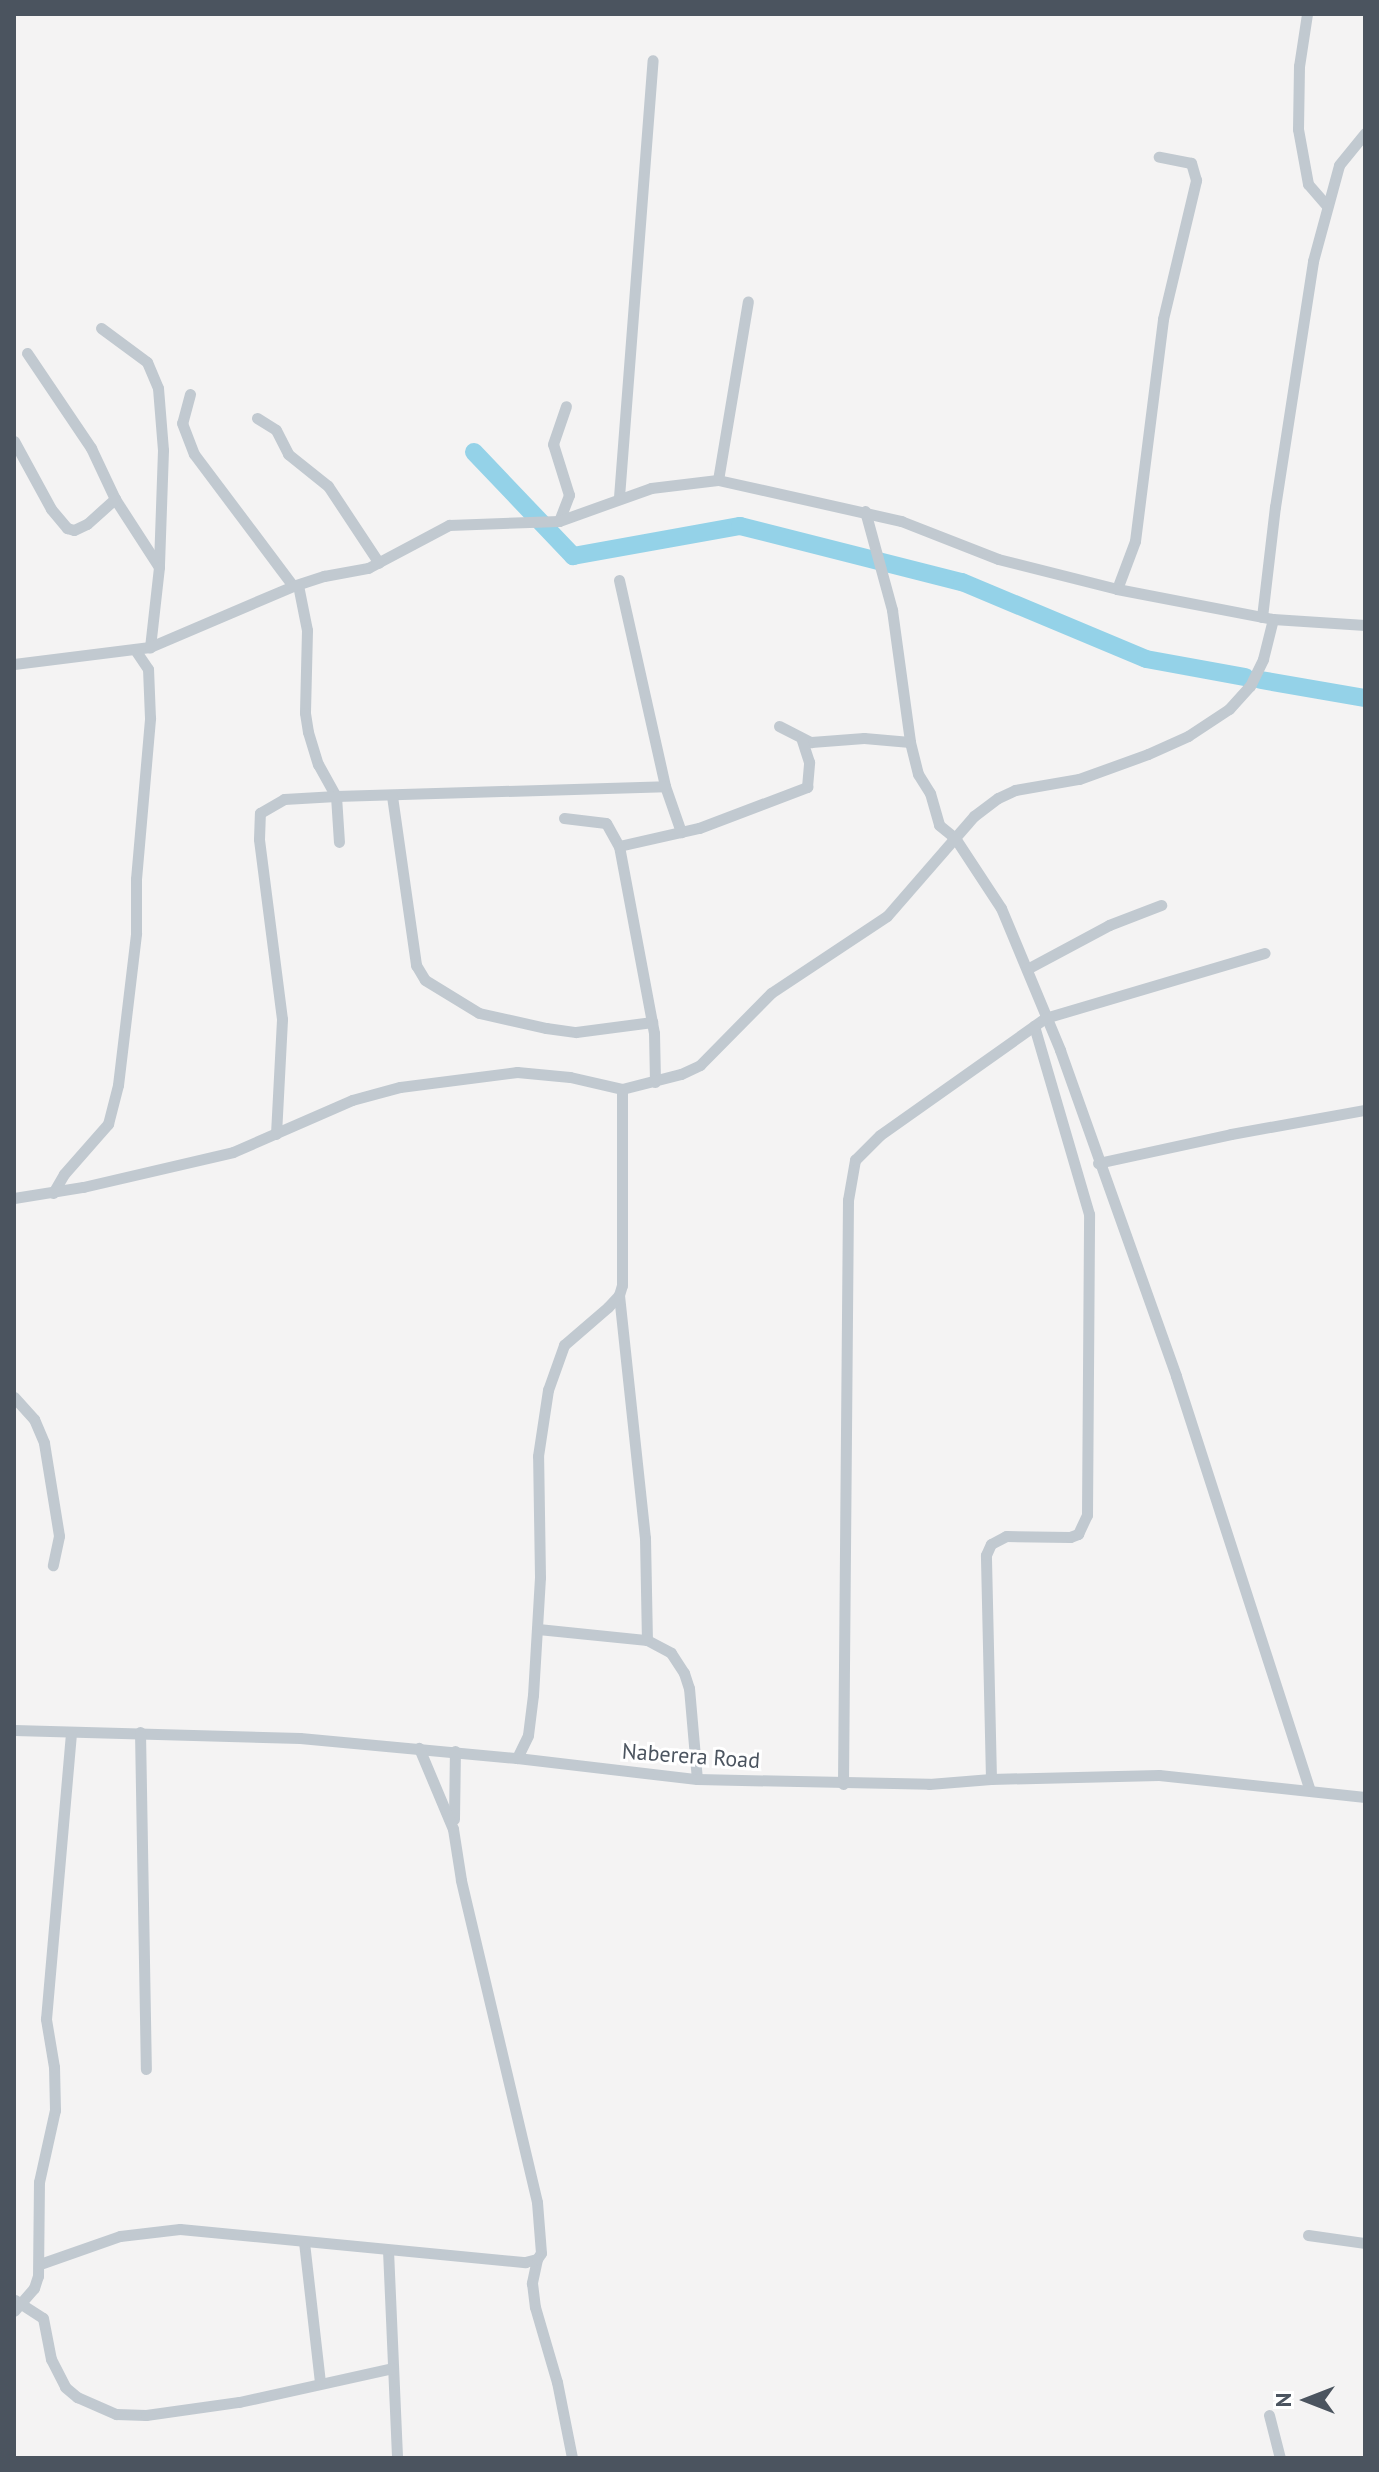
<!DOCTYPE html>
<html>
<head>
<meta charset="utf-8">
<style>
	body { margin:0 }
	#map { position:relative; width:1379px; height:2472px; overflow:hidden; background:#f4f3f3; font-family:"PT Sans",sans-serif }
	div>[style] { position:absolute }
	.river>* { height:18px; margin:-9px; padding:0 9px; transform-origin:9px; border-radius:9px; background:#94d2e8 }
	.minor>* { height:11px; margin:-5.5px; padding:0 5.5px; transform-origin:5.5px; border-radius:5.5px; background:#c1c9d0 }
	span { translate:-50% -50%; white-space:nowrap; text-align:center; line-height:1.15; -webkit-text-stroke:6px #fff; paint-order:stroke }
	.street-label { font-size:22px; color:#4b545f }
	.frame { position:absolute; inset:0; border:16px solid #4b545f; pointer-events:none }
	.north { position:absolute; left:1267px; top:2360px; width:80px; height:80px; -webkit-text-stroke:6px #fff; paint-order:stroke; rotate:270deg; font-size:22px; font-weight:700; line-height:32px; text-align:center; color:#4b545f }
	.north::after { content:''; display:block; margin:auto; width:28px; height:36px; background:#4b545f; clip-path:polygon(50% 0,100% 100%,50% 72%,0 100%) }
</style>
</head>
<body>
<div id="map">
	<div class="river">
		<i style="left:474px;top:452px;width:144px;rotate:46.4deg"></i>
		<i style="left:573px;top:556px;width:170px;rotate:-10.2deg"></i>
		<i style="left:740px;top:526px;width:229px;rotate:14.2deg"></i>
		<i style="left:962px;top:582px;width:199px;rotate:22.7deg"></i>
		<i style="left:1146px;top:659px;width:101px;rotate:10.3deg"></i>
		<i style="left:1261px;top:680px;width:106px;rotate:9.8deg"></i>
	</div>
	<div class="minor">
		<i style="left:1307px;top:14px;width:53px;rotate:98.7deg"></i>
		<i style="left:1299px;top:66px;width:63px;rotate:90.9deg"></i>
		<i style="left:1298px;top:129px;width:56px;rotate:79.7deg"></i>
		<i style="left:1308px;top:184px;width:28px;rotate:49deg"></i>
		<i style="left:101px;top:328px;width:57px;rotate:36.5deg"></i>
		<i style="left:147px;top:362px;width:28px;rotate:67deg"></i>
		<i style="left:158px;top:388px;width:62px;rotate:85.4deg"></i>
		<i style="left:163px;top:450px;width:116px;rotate:92deg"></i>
		<i style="left:27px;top:353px;width:115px;rotate:56deg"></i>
		<i style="left:91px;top:448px;width:56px;rotate:64.8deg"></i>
		<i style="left:115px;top:499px;width:81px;rotate:57.1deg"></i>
		<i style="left:159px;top:567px;width:81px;rotate:96.4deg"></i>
		<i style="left:190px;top:394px;width:30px;rotate:105deg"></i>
		<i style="left:182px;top:423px;width:33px;rotate:69deg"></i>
		<i style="left:194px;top:454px;width:165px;rotate:53.1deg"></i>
		<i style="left:257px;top:418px;width:22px;rotate:32deg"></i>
		<i style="left:276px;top:430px;width:27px;rotate:63deg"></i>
		<i style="left:288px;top:454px;width:51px;rotate:38.7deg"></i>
		<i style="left:328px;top:486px;width:92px;rotate:56.5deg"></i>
		<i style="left:14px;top:441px;width:77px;rotate:61.4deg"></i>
		<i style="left:51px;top:509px;width:25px;rotate:50deg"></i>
		<i style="left:67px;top:528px;width:7px;rotate:16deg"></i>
		<i style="left:74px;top:530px;width:14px;rotate:-25deg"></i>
		<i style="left:87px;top:524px;width:38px;rotate:-42deg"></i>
		<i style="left:718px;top:480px;width:181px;rotate:-80.5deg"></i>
		<i style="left:619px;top:497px;width:438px;rotate:-85.6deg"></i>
		<i style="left:865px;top:511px;width:103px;rotate:74.7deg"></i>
		<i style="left:892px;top:610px;width:133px;rotate:82.2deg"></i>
		<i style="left:910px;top:742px;width:33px;rotate:76deg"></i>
		<i style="left:918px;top:774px;width:22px;rotate:58deg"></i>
		<i style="left:930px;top:793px;width:33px;rotate:74deg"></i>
		<i style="left:939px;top:825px;width:21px;rotate:39deg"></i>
		<i style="left:955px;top:838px;width:84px;rotate:56.7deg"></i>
		<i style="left:1001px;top:908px;width:154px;rotate:67.4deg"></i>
		<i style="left:1060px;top:1050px;width:346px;rotate:70.4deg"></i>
		<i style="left:1176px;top:1376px;width:435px;rotate:72.1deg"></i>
		<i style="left:559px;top:521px;width:28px;rotate:-69deg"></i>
		<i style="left:569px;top:495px;width:53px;rotate:-107.4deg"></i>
		<i style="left:553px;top:444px;width:40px;rotate:-71.1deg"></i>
		<i style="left:619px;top:580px;width:211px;rotate:77.4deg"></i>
		<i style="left:665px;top:786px;width:49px;rotate:70.8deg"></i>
		<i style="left:298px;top:585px;width:46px;rotate:78.7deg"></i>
		<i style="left:307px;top:630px;width:83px;rotate:91.4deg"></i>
		<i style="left:305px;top:713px;width:19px;rotate:81deg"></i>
		<i style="left:308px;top:732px;width:34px;rotate:73deg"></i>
		<i style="left:318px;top:764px;width:37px;rotate:61deg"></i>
		<i style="left:336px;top:796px;width:329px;rotate:-1.7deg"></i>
		<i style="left:1117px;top:589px;width:51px;rotate:-69.4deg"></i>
		<i style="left:1135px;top:541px;width:224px;rotate:-82.8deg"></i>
		<i style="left:1163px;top:319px;width:143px;rotate:-76.6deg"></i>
		<i style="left:1196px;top:180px;width:18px;rotate:-106deg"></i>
		<i style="left:1191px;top:163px;width:33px;rotate:-169deg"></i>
		<i style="left:1262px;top:617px;width:111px;rotate:-83.3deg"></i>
		<i style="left:1275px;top:507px;width:249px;rotate:-81.2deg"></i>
		<i style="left:1313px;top:261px;width:99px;rotate:-74.8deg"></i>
		<i style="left:1339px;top:165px;width:41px;rotate:-50.9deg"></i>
		<i style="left:14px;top:664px;width:137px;rotate:-7.1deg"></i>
		<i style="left:150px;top:647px;width:155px;rotate:-23.1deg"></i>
		<i style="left:293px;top:586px;width:33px;rotate:-18deg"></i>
		<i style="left:324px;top:576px;width:45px;rotate:-10.3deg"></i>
		<i style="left:368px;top:568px;width:92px;rotate:-28deg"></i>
		<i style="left:449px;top:525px;width:110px;rotate:-2.1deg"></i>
		<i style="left:559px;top:521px;width:98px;rotate:-19.7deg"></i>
		<i style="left:651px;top:488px;width:67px;rotate:-6.8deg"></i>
		<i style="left:718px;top:480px;width:188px;rotate:12.6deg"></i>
		<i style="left:901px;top:521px;width:104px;rotate:21.4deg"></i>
		<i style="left:998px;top:559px;width:123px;rotate:14.1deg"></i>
		<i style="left:1117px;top:589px;width:159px;rotate:10.9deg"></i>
		<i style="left:1273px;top:619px;width:92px;rotate:3.7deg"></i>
		<i style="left:779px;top:726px;width:36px;rotate:27deg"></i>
		<i style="left:811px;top:742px;width:53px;rotate:-4.3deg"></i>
		<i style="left:864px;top:738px;width:46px;rotate:5deg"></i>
		<i style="left:392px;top:796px;width:171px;rotate:81.9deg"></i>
		<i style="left:416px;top:965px;width:17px;rotate:59deg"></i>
		<i style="left:425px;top:980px;width:63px;rotate:31.4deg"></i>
		<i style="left:479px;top:1013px;width:69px;rotate:12.6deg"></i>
		<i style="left:546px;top:1028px;width:30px;rotate:8deg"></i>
		<i style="left:576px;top:1032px;width:77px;rotate:-7.5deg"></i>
		<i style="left:564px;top:818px;width:42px;rotate:6.8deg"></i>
		<i style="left:606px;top:823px;width:26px;rotate:61deg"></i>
		<i style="left:619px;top:846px;width:190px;rotate:79.4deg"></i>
		<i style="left:654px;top:1033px;width:49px;rotate:88.8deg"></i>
		<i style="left:619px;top:846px;width:82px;rotate:-12.7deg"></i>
		<i style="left:699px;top:828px;width:116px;rotate:-20.8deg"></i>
		<i style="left:807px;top:787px;width:25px;rotate:-85deg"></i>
		<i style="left:809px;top:762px;width:23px;rotate:-108deg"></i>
		<i style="left:1027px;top:969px;width:93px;rotate:-28.2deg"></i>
		<i style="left:1109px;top:925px;width:56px;rotate:-21deg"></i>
		<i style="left:276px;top:1134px;width:115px;rotate:-87deg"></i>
		<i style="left:282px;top:1019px;width:181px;rotate:-97.3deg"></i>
		<i style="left:259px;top:839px;width:26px;rotate:-88deg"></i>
		<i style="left:260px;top:813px;width:28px;rotate:-30deg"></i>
		<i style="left:284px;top:799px;width:52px;rotate:-3.3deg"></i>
		<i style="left:336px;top:796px;width:46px;rotate:86.3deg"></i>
		<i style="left:1098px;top:1163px;width:136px;rotate:-12.3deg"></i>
		<i style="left:1231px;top:1134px;width:136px;rotate:-10.2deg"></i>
		<i style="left:53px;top:1193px;width:22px;rotate:-60deg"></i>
		<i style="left:64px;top:1174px;width:67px;rotate:-48.7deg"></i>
		<i style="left:108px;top:1124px;width:40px;rotate:-75.6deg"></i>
		<i style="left:118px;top:1085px;width:153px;rotate:-83.2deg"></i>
		<i style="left:136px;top:933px;width:54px;rotate:-90deg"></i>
		<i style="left:136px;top:879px;width:162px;rotate:-85deg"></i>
		<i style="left:150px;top:718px;width:49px;rotate:-92.3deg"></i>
		<i style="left:148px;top:669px;width:22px;rotate:-124deg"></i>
		<i style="left:14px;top:1198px;width:70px;rotate:-9.1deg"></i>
		<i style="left:83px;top:1187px;width:154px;rotate:-13.1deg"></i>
		<i style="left:233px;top:1152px;width:130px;rotate:-23.6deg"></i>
		<i style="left:352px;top:1100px;width:50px;rotate:-15.2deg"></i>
		<i style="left:400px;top:1087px;width:118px;rotate:-7.3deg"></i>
		<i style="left:517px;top:1072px;width:53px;rotate:5.4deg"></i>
		<i style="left:570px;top:1077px;width:53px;rotate:13deg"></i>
		<i style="left:622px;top:1089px;width:61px;rotate:-14.3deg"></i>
		<i style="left:681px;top:1074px;width:21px;rotate:-25deg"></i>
		<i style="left:700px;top:1065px;width:101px;rotate:-45.4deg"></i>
		<i style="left:771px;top:993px;width:139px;rotate:-33.6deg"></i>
		<i style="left:887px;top:916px;width:133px;rotate:-49deg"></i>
		<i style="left:974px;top:816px;width:30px;rotate:-37deg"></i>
		<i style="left:998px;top:798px;width:19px;rotate:-25deg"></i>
		<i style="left:1015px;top:790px;width:65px;rotate:-9.8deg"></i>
		<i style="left:1079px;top:779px;width:73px;rotate:-19.9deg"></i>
		<i style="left:1148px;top:754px;width:44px;rotate:-24.2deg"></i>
		<i style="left:1188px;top:736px;width:49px;rotate:-33.4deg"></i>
		<i style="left:1229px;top:709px;width:31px;rotate:-48deg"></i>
		<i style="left:1250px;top:686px;width:30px;rotate:-64deg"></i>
		<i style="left:1263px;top:659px;width:41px;rotate:-76deg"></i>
		<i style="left:619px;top:1295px;width:244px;rotate:83.9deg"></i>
		<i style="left:645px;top:1538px;width:102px;rotate:88.9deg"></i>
		<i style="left:14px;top:1397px;width:30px;rotate:48deg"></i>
		<i style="left:34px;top:1419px;width:26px;rotate:67deg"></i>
		<i style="left:44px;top:1443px;width:94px;rotate:80.8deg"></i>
		<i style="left:59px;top:1536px;width:30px;rotate:102deg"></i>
		<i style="left:538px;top:1629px;width:110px;rotate:5.8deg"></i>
		<i style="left:647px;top:1640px;width:27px;rotate:28deg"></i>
		<i style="left:671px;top:1653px;width:24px;rotate:57deg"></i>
		<i style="left:684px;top:1673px;width:16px;rotate:72deg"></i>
		<i style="left:689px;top:1688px;width:91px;rotate:85deg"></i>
		<i style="left:14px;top:1730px;width:286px;rotate:1.6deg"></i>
		<i style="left:300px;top:1738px;width:218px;rotate:5.3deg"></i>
		<i style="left:517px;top:1758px;width:181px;rotate:6.7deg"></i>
		<i style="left:697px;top:1779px;width:232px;rotate:1.2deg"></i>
		<i style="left:929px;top:1784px;width:62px;rotate:-4.6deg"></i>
		<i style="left:991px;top:1779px;width:168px;rotate:-1.4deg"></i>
		<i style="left:1159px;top:1775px;width:207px;rotate:6.1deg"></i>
		<i style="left:140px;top:1732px;width:337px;rotate:89deg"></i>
		<i style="left:517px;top:1758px;width:25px;rotate:-64deg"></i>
		<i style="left:528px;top:1735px;width:40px;rotate:-82.9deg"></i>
		<i style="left:533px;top:1695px;width:118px;rotate:-86.6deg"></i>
		<i style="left:540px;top:1577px;width:121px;rotate:-90.9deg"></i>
		<i style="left:538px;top:1456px;width:67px;rotate:-81.4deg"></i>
		<i style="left:548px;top:1390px;width:48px;rotate:-70.4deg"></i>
		<i style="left:564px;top:1345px;width:58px;rotate:-40.8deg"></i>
		<i style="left:608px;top:1307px;width:16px;rotate:-47deg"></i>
		<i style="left:619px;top:1295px;width:10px;rotate:-73deg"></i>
		<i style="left:622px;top:1285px;width:196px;rotate:-90deg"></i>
		<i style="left:991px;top:1779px;width:224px;rotate:-91.3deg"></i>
		<i style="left:986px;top:1555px;width:12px;rotate:-66deg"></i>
		<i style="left:991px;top:1544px;width:17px;rotate:-28deg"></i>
		<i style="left:1006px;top:1536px;width:64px;rotate:0.9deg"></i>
		<i style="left:1070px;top:1537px;width:9px;rotate:-21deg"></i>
		<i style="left:1078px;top:1534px;width:21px;rotate:-65deg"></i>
		<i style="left:1087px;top:1515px;width:301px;rotate:-89.6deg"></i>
		<i style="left:1089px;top:1214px;width:196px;rotate:-106.3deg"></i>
		<i style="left:843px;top:1784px;width:584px;rotate:-89.51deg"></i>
		<i style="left:848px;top:1200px;width:41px;rotate:-80.1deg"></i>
		<i style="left:855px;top:1160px;width:35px;rotate:-45deg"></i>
		<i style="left:880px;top:1135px;width:202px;rotate:-35.3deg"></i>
		<i style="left:1045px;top:1018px;width:229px;rotate:-16.5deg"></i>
		<i style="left:454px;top:1819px;width:68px;rotate:-89.2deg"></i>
		<i style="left:1308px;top:2235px;width:58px;rotate:8deg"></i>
		<i style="left:304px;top:2242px;width:141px;rotate:83.5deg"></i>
		<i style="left:388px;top:2250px;width:208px;rotate:87.5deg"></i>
		<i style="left:537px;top:2259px;width:25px;rotate:102deg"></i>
		<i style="left:532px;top:2283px;width:24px;rotate:83deg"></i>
		<i style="left:535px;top:2307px;width:78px;rotate:73.7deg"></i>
		<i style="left:557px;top:2382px;width:77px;rotate:78.8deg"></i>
		<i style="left:40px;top:2264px;width:85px;rotate:-19.3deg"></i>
		<i style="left:120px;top:2236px;width:60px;rotate:-6.7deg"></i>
		<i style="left:180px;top:2229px;width:347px;rotate:5.5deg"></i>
		<i style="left:525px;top:2262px;width:12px;rotate:-14deg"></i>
		<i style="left:537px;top:2259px;width:7px;rotate:-56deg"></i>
		<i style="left:541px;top:2253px;width:51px;rotate:-94.5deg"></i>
		<i style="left:537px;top:2202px;width:331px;rotate:-103.3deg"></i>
		<i style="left:461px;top:1880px;width:52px;rotate:-98.9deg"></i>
		<i style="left:453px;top:1829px;width:88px;rotate:-112.8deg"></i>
		<i style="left:15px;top:2300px;width:33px;rotate:33deg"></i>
		<i style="left:43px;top:2318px;width:42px;rotate:79deg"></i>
		<i style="left:51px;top:2359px;width:31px;rotate:63deg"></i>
		<i style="left:65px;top:2387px;width:16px;rotate:40deg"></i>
		<i style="left:77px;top:2397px;width:43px;rotate:23.6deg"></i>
		<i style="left:116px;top:2414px;width:30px;rotate:2deg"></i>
		<i style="left:146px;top:2415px;width:94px;rotate:-8deg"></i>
		<i style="left:239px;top:2402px;width:157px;rotate:-12.5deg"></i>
		<i style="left:14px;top:2311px;width:30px;rotate:-49deg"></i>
		<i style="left:34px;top:2288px;width:13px;rotate:-72deg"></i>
		<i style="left:38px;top:2276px;width:94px;rotate:-89.4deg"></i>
		<i style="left:39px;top:2182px;width:74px;rotate:-77.5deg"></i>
		<i style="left:55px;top:2110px;width:43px;rotate:-91.3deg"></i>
		<i style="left:54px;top:2067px;width:49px;rotate:-99.5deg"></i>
		<i style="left:46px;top:2019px;width:288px;rotate:-85deg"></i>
		<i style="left:1269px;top:2415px;width:44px;rotate:75.7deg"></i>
	</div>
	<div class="street-label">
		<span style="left:691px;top:1756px;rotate:4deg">Naberera Road</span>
	</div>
	<div class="frame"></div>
	<div class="north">N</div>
</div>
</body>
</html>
